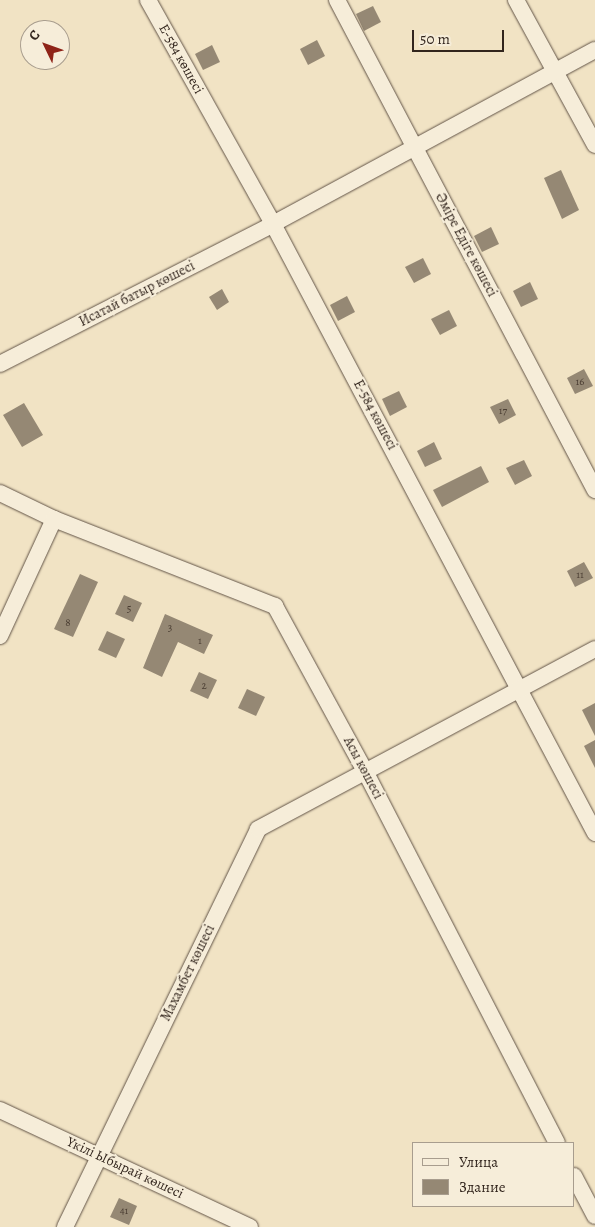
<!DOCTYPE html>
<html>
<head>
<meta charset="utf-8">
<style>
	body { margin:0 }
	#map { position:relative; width:595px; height:1227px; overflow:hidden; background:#f1e3c4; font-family:Alegreya,serif }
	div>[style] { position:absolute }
	.building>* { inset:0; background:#958874 }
	.roads { filter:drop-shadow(0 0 1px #625447) drop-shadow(0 0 1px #625447) }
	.minor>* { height:16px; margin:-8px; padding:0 8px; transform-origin:8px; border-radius:8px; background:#f6edd9 }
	span { translate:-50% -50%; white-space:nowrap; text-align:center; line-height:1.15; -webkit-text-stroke:4px #f6edd9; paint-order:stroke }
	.number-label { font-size:11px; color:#4b3e33 }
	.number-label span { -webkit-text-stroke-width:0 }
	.street-label { font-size:14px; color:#32251d }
	.legend { position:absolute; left:412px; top:1142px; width:162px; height:65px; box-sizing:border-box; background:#f6edd9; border:1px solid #a89d8e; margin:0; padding:6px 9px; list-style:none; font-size:15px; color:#32251d }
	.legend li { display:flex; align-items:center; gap:10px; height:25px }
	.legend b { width:25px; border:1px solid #a89d8e }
	.north { position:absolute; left:20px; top:20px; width:50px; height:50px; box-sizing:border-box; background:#f6edd9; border:1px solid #a89d8e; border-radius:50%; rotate:312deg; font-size:14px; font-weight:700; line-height:20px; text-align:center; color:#32251d }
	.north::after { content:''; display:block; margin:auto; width:18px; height:22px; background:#8f2418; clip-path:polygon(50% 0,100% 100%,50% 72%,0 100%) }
	.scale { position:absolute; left:412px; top:30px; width:92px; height:22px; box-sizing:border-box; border:2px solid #32251d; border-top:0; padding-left:6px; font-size:15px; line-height:18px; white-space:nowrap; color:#32251d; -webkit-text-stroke:4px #f6edd9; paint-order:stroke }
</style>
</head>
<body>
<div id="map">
	<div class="building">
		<i style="clip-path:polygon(373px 6px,381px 22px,364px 31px,356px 14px)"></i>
		<i style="clip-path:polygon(317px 40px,325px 56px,308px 65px,300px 49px)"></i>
		<i style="clip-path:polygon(212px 45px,220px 62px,203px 70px,195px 54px)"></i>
		<i style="clip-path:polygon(561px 170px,579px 210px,562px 219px,544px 178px)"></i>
		<i style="clip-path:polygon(491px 227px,499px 244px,482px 252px,474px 236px)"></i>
		<i style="clip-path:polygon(423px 258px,431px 274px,414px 283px,405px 267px)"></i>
		<i style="clip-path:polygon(530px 282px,538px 299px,521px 307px,513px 291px)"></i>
		<i style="clip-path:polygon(222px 289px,229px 302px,217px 310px,209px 297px)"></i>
		<i style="clip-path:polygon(347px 296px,355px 312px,338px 321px,330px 305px)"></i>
		<i style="clip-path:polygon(449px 310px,457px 326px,440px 335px,431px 319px)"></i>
		<i style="clip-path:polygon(584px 369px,593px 386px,575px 394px,567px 378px)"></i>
		<i style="clip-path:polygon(399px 391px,407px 407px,390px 416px,382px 399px)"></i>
		<i style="clip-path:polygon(508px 399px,516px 415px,499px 424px,490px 407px)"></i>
		<i style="clip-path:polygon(24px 403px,43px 435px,22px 447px,3px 415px)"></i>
		<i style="clip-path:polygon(434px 442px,442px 459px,425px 467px,417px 451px)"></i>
		<i style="clip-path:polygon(524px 460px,532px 476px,515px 485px,506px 468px)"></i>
		<i style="clip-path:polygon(481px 466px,489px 482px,442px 507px,433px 490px)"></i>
		<i style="clip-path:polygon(584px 562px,593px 578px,575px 587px,567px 571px)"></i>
		<i style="clip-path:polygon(80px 574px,98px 582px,73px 637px,54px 629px)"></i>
		<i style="clip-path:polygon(124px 595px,142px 603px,133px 622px,115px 614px)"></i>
		<i style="clip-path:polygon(165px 614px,213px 635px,204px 654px,178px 642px,162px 677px,143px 668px)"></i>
		<i style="clip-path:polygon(107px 631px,125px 639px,116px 658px,98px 650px)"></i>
		<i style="clip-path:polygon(199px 672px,217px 680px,208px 699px,190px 691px)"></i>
		<i style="clip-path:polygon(247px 689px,265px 697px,256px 716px,238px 708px)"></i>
		<i style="clip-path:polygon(595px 703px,595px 736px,582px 710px)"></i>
		<i style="clip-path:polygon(595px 740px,595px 768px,584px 746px)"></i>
		<i style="clip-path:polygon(119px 1198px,137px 1206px,129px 1225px,110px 1217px)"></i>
	</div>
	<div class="roads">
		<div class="minor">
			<i style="left:148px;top:0;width:257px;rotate:60.8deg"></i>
			<i style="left:273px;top:224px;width:689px;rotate:62.13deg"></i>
			<i style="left:337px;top:0;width:554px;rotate:62.23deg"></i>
			<i style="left:516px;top:0;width:165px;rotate:61.4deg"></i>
			<i style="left:0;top:364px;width:307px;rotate:-27.1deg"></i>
			<i style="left:273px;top:224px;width:366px;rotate:-28.4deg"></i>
			<i style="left:0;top:493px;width:60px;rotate:25.7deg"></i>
			<i style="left:54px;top:519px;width:238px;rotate:21.5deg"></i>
			<i style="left:275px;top:606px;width:190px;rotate:61.4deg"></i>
			<i style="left:366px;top:773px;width:416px;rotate:62.7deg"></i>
			<i style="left:0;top:636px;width:129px;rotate:-65.2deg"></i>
			<i style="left:0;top:1110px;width:276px;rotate:25.1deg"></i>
			<i style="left:574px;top:1176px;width:45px;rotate:62.3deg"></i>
			<i style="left:65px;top:1227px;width:442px;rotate:-64.1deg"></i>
			<i style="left:258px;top:829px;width:382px;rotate:-28.1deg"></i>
		</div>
	</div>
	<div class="number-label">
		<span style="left:580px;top:382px">16</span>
		<span style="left:503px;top:411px">17</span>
		<span style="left:580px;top:575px">11</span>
		<span style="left:129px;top:609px">5</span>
		<span style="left:68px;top:623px">8</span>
		<span style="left:170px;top:628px">3</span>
		<span style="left:200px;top:641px">1</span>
		<span style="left:204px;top:686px">2</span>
		<span style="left:124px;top:1211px">41</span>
	</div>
	<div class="street-label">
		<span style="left:181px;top:59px;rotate:61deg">Е-584 көшесі</span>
		<span style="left:466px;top:245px;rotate:62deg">Әміре Едіге көшесі</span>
		<span style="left:137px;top:294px;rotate:-27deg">Исатай батыр көшесі</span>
		<span style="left:375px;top:415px;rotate:62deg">Е-584 көшесі</span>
		<span style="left:363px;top:768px;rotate:62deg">Асы көшесі</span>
		<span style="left:188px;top:973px;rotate:-64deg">Махамбет көшесі</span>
		<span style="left:125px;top:1168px;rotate:25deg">Үкілі Ыбырай көшесі</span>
	</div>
	<ul class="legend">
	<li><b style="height:6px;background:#f6edd9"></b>Улица</li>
	<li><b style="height:14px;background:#958874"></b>Здание</li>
	</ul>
	<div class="north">С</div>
	<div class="scale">50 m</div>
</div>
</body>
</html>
